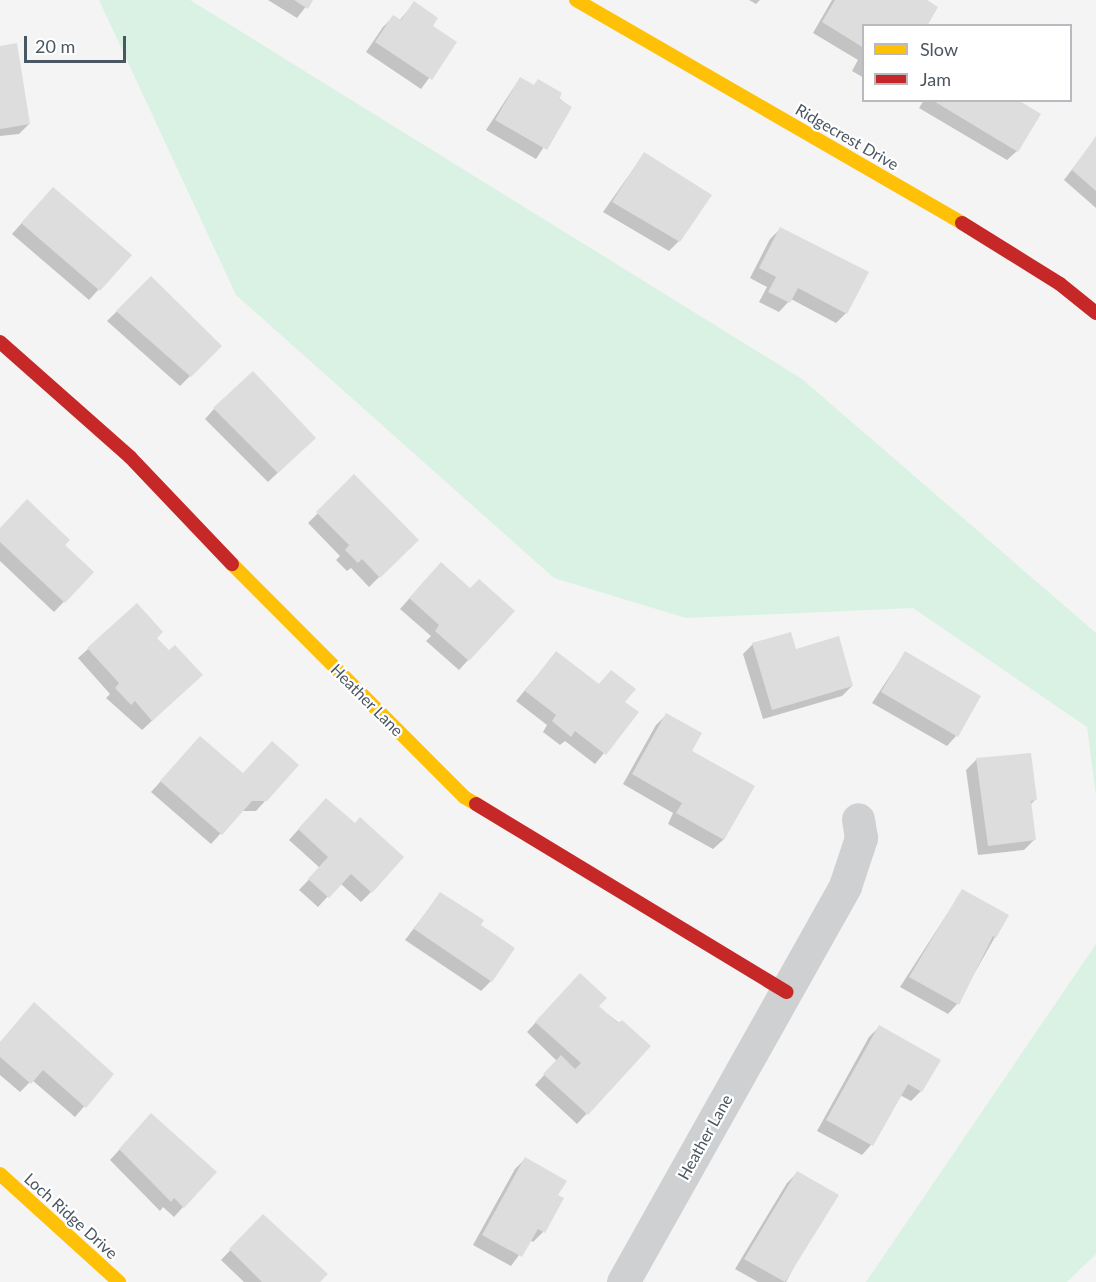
<!DOCTYPE html>
<html>
<head>
<meta charset="utf-8">
<style>
	body { margin:0 }
	#map { position:relative; width:1096px; height:1282px; overflow:hidden; background:#f4f4f4; font-family:Lato,sans-serif }
	div>[style] { position:absolute }
	.green>* { inset:0; background:#d9f2e3 }
	.shadow>* { inset:0; background:#0003 }
	.building>* { inset:0; background:#ddddde }
	.street>* { height:33px; margin:-16.5px; padding:0 16.5px; transform-origin:16.5px; border-radius:16.5px; background:#ced0d2 }
	.slow>* { height:14px; margin:-7px; padding:0 7px; transform-origin:7px; border-radius:7px; background:#ffc107 }
	.jam>* { height:14px; margin:-7px; padding:0 7px; transform-origin:7px; border-radius:7px; background:#c62828 }
	span { translate:-50% -50%; white-space:nowrap; text-align:center; line-height:1.15; -webkit-text-stroke:4.5px #fff; paint-order:stroke }
	.street-label { font-size:16px; color:#4a5661 }
	.legend { position:absolute; left:862px; top:24px; width:210px; height:78px; box-sizing:border-box; background:#fff; border:2px solid #b7bbc0; margin:0; padding:8px 10px; list-style:none; font-size:18px; color:#4a5661 }
	.legend li { display:flex; align-items:center; gap:12px; height:30px }
	.legend b { width:30px; border:2px solid #b7bbc0 }
	.scale { position:absolute; left:24px; top:36px; width:102px; height:27px; box-sizing:border-box; border:3px solid #4a5661; border-top:0; padding-left:8px; font-size:18px; line-height:21px; white-space:nowrap; color:#4a5661; -webkit-text-stroke:4px #fff; paint-order:stroke }
</style>
</head>
<body>
<div id="map">
	<div class="green">
		<i style="clip-path:polygon(99px 0,190px 0,802px 379px,1096px 633px,1096px 796px,1087px 727px,913px 608px,686px 618px,554px 578px,236px 295px)"></i>
		<i style="clip-path:polygon(1096px 944px,1096px 1254px,1067px 1282px,866px 1282px)"></i>
	</div>
	<div class="shadow">
		<i style="clip-path:polygon(268px 0,311px 0,297px 18px)"></i>
		<i style="clip-path:polygon(749px 0,760px 0,756px 4px)"></i>
		<i style="clip-path:polygon(832px 0,924px 0,864px 26px,864px 78px,852px 71px,858px 60px,813px 33px)"></i>
		<i style="clip-path:polygon(414px 3px,430px 27px,455px 43px,421px 89px,366px 52px,383px 27px,393px 17px,399px 21px)"></i>
		<i style="clip-path:polygon(0 47px,29px 124px,19px 134px,0 136px)"></i>
		<i style="clip-path:polygon(520px 78px,533px 86px,538px 81px,570px 107px,536px 159px,486px 130px)"></i>
		<i style="clip-path:polygon(924px 100px,1015px 100px,1017px 151px,1007px 160px,919px 108px)"></i>
		<i style="clip-path:polygon(1096px 138px,1096px 208px,1064px 180px)"></i>
		<i style="clip-path:polygon(644px 154px,679px 241px,669px 251px,603px 212px)"></i>
		<i style="clip-path:polygon(43px 199px,130px 255px,89px 300px,12px 234px)"></i>
		<i style="clip-path:polygon(780px 229px,846px 313px,836px 323px,791px 299px,779px 312px,759px 302px,767px 287px,750px 278px,770px 239px)"></i>
		<i style="clip-path:polygon(151px 278px,220px 346px,180px 386px,107px 321px)"></i>
		<i style="clip-path:polygon(214px 409px,304px 448px,268px 482px,205px 419px)"></i>
		<i style="clip-path:polygon(354px 477px,417px 540px,369px 587px,351px 568px,347px 571px,336px 560px,340px 556px,308px 523px)"></i>
		<i style="clip-path:polygon(0 530px,63px 545px,92px 572px,54px 612px,0 561px)"></i>
		<i style="clip-path:polygon(431px 574px,513px 611px,459px 670px,426px 641px,431px 636px,400px 609px)"></i>
		<i style="clip-path:polygon(155px 638px,191px 685px,142px 730px,106px 698px,110px 694px,78px 658px,88px 649px)"></i>
		<i style="clip-path:polygon(753px 644px,795px 651px,852px 686px,842px 696px,763px 719px,743px 654px)"></i>
		<i style="clip-path:polygon(556px 653px,598px 685px,611px 672px,623px 703px,637px 713px,595px 764px,565px 741px,560px 745px,543px 732px,547px 725px,516px 701px)"></i>
		<i style="clip-path:polygon(905px 653px,956px 736px,947px 746px,872px 703px)"></i>
		<i style="clip-path:polygon(666px 715px,690px 751px,753px 787px,723px 840px,713px 849px,668px 824px,673px 813px,623px 784px,656px 725px)"></i>
		<i style="clip-path:polygon(191px 748px,266px 800px,256px 811px,241px 811px,211px 844px,151px 792px)"></i>
		<i style="clip-path:polygon(976px 760px,1035px 800px,1030px 805px,1034px 840px,1024px 850px,978px 855px,966px 770px)"></i>
		<i style="clip-path:polygon(316px 810px,371px 892px,361px 902px,340px 883px,318px 907px,299px 890px,320px 868px,289px 840px)"></i>
		<i style="clip-path:polygon(962px 891px,995px 937px,957px 1004px,948px 1014px,900px 987px)"></i>
		<i style="clip-path:polygon(440px 894px,479px 925px,491px 981px,481px 991px,405px 940px)"></i>
		<i style="clip-path:polygon(570px 985px,649px 1046px,577px 1124px,535px 1085px,557px 1061px,527px 1032px)"></i>
		<i style="clip-path:polygon(879px 1027px,921px 1091px,911px 1101px,900px 1095px,871px 1145px,862px 1155px,817px 1131px,869px 1037px)"></i>
		<i style="clip-path:polygon(0 1043px,112px 1074px,75px 1117px,32px 1080px,20px 1092px,0 1075px)"></i>
		<i style="clip-path:polygon(142px 1125px,183px 1207px,174px 1217px,163px 1207px,160px 1211px,110px 1160px)"></i>
		<i style="clip-path:polygon(525px 1159px,543px 1232px,533px 1242px,530px 1240px,511px 1266px,473px 1245px,515px 1169px)"></i>
		<i style="clip-path:polygon(797px 1173px,818px 1221px,786px 1282px,758px 1282px,735px 1269px,787px 1183px)"></i>
		<i style="clip-path:polygon(263px 1216px,318px 1282px,244px 1282px,221px 1260px)"></i>
	</div>
	<div class="building">
		<i style="clip-path:polygon(294px 0,313px 0,308px 9px)"></i>
		<i style="clip-path:polygon(835px 0,927px 0,938px 7px,927px 26px,864px 26px,864px 48px,822px 22px)"></i>
		<i style="clip-path:polygon(414px 1px,438px 18px,433px 26px,457px 42px,432px 80px,375px 42px,393px 15px,401px 20px)"></i>
		<i style="clip-path:polygon(17px 43px,30px 124px,0 129px,0 46px)"></i>
		<i style="clip-path:polygon(520px 77px,534px 85px,538px 79px,562px 93px,559px 99px,572px 107px,547px 150px,495px 120px)"></i>
		<i style="clip-path:polygon(932px 100px,1018px 100px,1041px 114px,1018px 152px)"></i>
		<i style="clip-path:polygon(1096px 136px,1096px 191px,1072px 170px)"></i>
		<i style="clip-path:polygon(644px 152px,712px 195px,680px 242px,612px 202px)"></i>
		<i style="clip-path:polygon(53px 187px,132px 255px,100px 291px,21px 223px)"></i>
		<i style="clip-path:polygon(780px 227px,869px 272px,847px 314px,798px 288px,790px 303px,768px 292px,776px 277px,759px 268px)"></i>
		<i style="clip-path:polygon(151px 276px,222px 346px,191px 377px,116px 311px)"></i>
		<i style="clip-path:polygon(253px 371px,316px 438px,278px 473px,213px 408px)"></i>
		<i style="clip-path:polygon(354px 474px,419px 540px,380px 578px,362px 559px,358px 563px,345px 550px,349px 545px,316px 512px)"></i>
		<i style="clip-path:polygon(27px 499px,70px 540px,65px 545px,94px 572px,65px 603px,0 542px,0 528px)"></i>
		<i style="clip-path:polygon(441px 562px,470px 588px,479px 579px,515px 611px,469px 661px,435px 631px,439px 625px,409px 598px)"></i>
		<i style="clip-path:polygon(137px 603px,163px 632px,157px 638px,169px 650px,175px 645px,203px 675px,152px 721px,135px 701px,131px 705px,115px 688px,119px 683px,87px 648px)"></i>
		<i style="clip-path:polygon(791px 632px,796px 649px,839px 636px,853px 686px,772px 710px,752px 643px)"></i>
		<i style="clip-path:polygon(556px 651px,599px 684px,611px 670px,636px 689px,625px 702px,639px 712px,606px 755px,575px 731px,571px 737px,552px 721px,556px 715px,525px 691px)"></i>
		<i style="clip-path:polygon(905px 651px,981px 696px,958px 737px,881px 692px)"></i>
		<i style="clip-path:polygon(666px 713px,702px 733px,692px 751px,755px 786px,724px 840px,676px 813px,682px 803px,632px 774px)"></i>
		<i style="clip-path:polygon(200px 736px,243px 773px,272px 741px,299px 765px,267px 801px,252px 801px,222px 835px,160px 781px)"></i>
		<i style="clip-path:polygon(1031px 753px,1037px 800px,1031px 801px,1036px 840px,988px 846px,976px 758px)"></i>
		<i style="clip-path:polygon(326px 798px,355px 823px,360px 817px,404px 857px,372px 893px,351px 874px,329px 898px,308px 879px,328px 857px,298px 829px)"></i>
		<i style="clip-path:polygon(962px 889px,1009px 915px,996px 938px,993px 936px,959px 1005px,909px 977px)"></i>
		<i style="clip-path:polygon(440px 892px,484px 920px,481px 925px,515px 948px,492px 982px,414px 929px)"></i>
		<i style="clip-path:polygon(580px 973px,607px 998px,599px 1006px,618px 1023px,622px 1020px,651px 1046px,588px 1115px,543px 1074px,561px 1055px,575px 1069px,581px 1063px,535px 1022px)"></i>
		<i style="clip-path:polygon(34px 1002px,114px 1074px,86px 1108px,43px 1070px,31px 1084px,0 1057px,0 1042px)"></i>
		<i style="clip-path:polygon(879px 1025px,941px 1060px,922px 1092px,908px 1084px,873px 1146px,826px 1120px)"></i>
		<i style="clip-path:polygon(151px 1113px,217px 1172px,184px 1208px,174px 1198px,171px 1202px,119px 1149px)"></i>
		<i style="clip-path:polygon(525px 1157px,567px 1181px,558px 1195px,564px 1198px,545px 1233px,538px 1229px,522px 1257px,482px 1235px)"></i>
		<i style="clip-path:polygon(797px 1171px,839px 1195px,785px 1282px,744px 1259px)"></i>
		<i style="clip-path:polygon(263px 1214px,328px 1274px,320px 1282px,262px 1282px,229px 1249px)"></i>
	</div>
	<div class="street">
		<i style="left:623px;top:1282px;width:454px;rotate:-60.7deg"></i>
		<i style="left:845px;top:886px;width:51px;rotate:-71.6deg"></i>
		<i style="left:861px;top:838px;width:19px;rotate:-99deg"></i>
	</div>
	<div class="slow">
		<i style="left:576px;top:0;width:446px;rotate:30deg"></i>
		<i style="left:232px;top:564px;width:329px;rotate:45.1deg"></i>
		<i style="left:464px;top:797px;width:14px;rotate:30deg"></i>
		<i style="left:0;top:1174px;width:161px;rotate:42.2deg"></i>
	</div>
	<div class="jam">
		<i style="left:962px;top:223px;width:115px;rotate:31.9deg"></i>
		<i style="left:1060px;top:284px;width:46px;rotate:38.9deg"></i>
		<i style="left:0;top:342px;width:174px;rotate:41.5deg"></i>
		<i style="left:130px;top:457px;width:148px;rotate:46.4deg"></i>
		<i style="left:476px;top:804px;width:363px;rotate:31.2deg"></i>
	</div>
	<div class="street-label">
		<span style="left:847px;top:137px;rotate:30deg">Ridgecrest Drive</span>
		<span style="left:367px;top:700px;rotate:45deg">Heather Lane</span>
		<span style="left:705px;top:1137px;rotate:-61deg">Heather Lane</span>
		<span style="left:71px;top:1216px;rotate:42deg">Loch Ridge Drive</span>
	</div>
	<ul class="legend">
	<li><b style="height:8px;background:#ffc107"></b>Slow</li>
	<li><b style="height:8px;background:#c62828"></b>Jam</li>
	</ul>
	<div class="scale">20 m</div>
</div>
</body>
</html>
